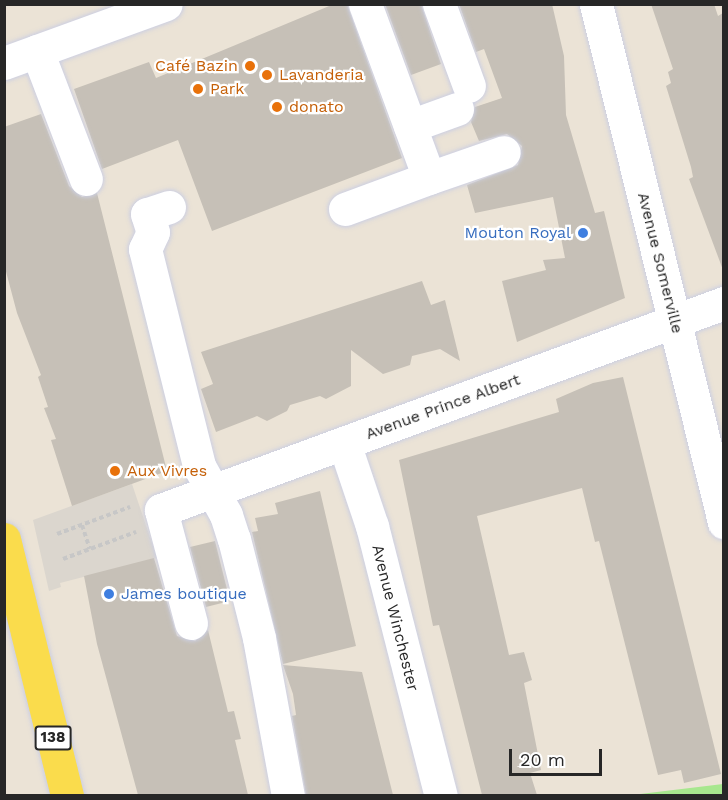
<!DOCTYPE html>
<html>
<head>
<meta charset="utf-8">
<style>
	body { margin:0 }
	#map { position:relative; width:728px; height:800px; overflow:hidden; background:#ebe3d6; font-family:"Work Sans",sans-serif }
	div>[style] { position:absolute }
	.green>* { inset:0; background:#a7e78e }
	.plaza>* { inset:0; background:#dbd6ce }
	.building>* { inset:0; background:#c6c0b7 }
	.path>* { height:4px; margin-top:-2px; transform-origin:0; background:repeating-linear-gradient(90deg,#c7c7c7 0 4.5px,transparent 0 7.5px) }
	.roads { filter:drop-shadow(0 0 2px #cccfe2) drop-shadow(0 0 2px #cccfe2) }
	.minor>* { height:33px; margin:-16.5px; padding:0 16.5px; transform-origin:16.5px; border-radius:16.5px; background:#fff }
	.major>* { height:33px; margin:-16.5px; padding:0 16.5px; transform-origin:16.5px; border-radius:16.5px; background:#fadc4c }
	.dots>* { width:16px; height:16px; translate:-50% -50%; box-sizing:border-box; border:3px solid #fff; border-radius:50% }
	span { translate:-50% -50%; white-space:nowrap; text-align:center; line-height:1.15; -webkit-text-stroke:4.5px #fff; paint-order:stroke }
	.shield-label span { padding:2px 4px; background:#fff; border:2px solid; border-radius:4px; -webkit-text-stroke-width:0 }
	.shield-label { font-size:15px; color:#272727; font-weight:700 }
	.food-label { font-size:16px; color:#c56008 }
	.right { translate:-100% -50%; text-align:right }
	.left { translate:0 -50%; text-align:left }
	.shop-label { font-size:16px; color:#366cbe }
	.street-label { font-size:16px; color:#272727 }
	.frame { position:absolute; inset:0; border:6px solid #272727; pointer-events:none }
	.scale { position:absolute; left:509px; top:749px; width:93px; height:27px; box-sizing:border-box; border:3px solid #272727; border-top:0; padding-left:8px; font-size:18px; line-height:21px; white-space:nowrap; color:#272727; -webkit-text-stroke:4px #fff; paint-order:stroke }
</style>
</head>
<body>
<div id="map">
	<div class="green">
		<i style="clip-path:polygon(723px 784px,723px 795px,632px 795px)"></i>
	</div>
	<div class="plaza">
		<i style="clip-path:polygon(132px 484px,157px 558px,60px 583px,61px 587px,49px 591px,33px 520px)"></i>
	</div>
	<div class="building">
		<i style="clip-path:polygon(334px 4px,347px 4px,402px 158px,212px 231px,178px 140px,102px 169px,74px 89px,149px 62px,156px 78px)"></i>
		<i style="clip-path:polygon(385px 4px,421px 4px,441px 64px,411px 75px)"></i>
		<i style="clip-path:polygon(459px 4px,552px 4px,564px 56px,566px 115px,595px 213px,604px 211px,625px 298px,517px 342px,502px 281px,546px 270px,543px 260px,565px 258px,553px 197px,475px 213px,467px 185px,518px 165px,522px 146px,507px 134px,479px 141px,471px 122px,475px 107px,502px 98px,484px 49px,476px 52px)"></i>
		<i style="clip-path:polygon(651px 4px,714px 4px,718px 16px,723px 13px,723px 270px,689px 179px,693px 177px,691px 167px,666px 86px,671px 83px,668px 72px,673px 69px)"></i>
		<i style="clip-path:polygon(41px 114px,69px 186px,82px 197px,97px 193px,167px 471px,72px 506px,51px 440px,56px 439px,44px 408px,48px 407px,38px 377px,41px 375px,17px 313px,4px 264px,4px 127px)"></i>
		<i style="clip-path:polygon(422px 281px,431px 305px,445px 300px,460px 361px,440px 349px,412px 356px,410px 365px,383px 374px,351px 350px,351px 386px,326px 399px,320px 396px,290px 405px,287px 411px,267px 421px,257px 416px,216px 432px,201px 389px,213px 384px,201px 352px)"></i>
		<i style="clip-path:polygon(623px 377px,721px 774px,684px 783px,681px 770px,658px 775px,599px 541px,595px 542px,582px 488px,477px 516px,509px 655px,524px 652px,532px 680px,524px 683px,541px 770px,530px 773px,537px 795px,482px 795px,439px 625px,433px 626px,399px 460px,559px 412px,556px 399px,593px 383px)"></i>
		<i style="clip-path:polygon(320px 491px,356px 646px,283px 664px,252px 532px,258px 531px,255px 518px,278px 514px,275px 503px)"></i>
		<i style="clip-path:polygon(215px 541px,230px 601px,206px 607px,190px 547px)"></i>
		<i style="clip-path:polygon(154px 558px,177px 636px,195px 641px,208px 630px,228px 712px,234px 711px,241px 739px,235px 740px,248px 795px,138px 795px,97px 644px,84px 576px)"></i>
		<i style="clip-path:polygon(283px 665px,362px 672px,393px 795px,306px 795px,292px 716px,296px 715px,293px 694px)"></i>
	</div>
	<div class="path">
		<i style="left:82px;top:525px;width:25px;rotate:72deg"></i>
		<i style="left:57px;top:534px;width:78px;rotate:-20.3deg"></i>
		<i style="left:63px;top:559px;width:78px;rotate:-20.3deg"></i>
	</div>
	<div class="roads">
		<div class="minor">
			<i style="left:365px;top:4px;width:185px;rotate:69.8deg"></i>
			<i style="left:429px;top:178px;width:79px;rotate:-19.1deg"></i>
			<i style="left:439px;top:4px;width:87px;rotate:69.9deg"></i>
			<i style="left:596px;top:4px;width:534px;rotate:76.12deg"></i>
			<i style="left:37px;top:51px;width:137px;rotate:69.1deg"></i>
			<i style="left:4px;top:63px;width:172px;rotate:-20deg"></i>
			<i style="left:410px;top:126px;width:50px;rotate:-19.9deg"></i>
			<i style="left:169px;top:207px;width:23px;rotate:162deg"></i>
			<i style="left:147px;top:214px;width:19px;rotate:72deg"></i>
			<i style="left:153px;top:232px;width:19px;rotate:115deg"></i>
			<i style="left:145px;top:249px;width:224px;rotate:76deg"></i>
			<i style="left:199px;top:466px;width:56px;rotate:61.1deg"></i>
			<i style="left:226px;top:515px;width:25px;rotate:72deg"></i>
			<i style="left:234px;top:539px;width:102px;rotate:75.8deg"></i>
			<i style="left:259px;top:638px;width:161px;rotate:79.6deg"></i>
			<i style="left:345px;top:209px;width:90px;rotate:-20.3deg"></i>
			<i style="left:344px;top:443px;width:88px;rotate:71.4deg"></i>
			<i style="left:372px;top:526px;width:279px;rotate:75.7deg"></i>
			<i style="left:191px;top:623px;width:117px;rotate:-104.9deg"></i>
			<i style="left:161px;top:510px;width:600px;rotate:-20.19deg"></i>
		</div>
		<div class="major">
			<i style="left:4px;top:539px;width:265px;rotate:76.2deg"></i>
		</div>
	</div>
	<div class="dots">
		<i style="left:250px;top:66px;background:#e8710a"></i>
		<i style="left:267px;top:75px;background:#e8710a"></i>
		<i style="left:198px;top:89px;background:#e8710a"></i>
		<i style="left:277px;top:107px;background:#e8710a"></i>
		<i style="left:583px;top:233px;background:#3f7fe0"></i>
		<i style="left:115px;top:471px;background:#e8710a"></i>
		<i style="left:109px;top:594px;background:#3f7fe0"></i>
	</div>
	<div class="shield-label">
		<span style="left:53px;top:738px">138</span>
	</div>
	<div class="food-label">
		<span class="right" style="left:238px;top:66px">Café Bazin</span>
		<span class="left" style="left:279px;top:75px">Lavanderia</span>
		<span class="left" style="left:210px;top:89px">Park</span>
		<span class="left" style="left:289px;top:107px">donato</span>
		<span class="left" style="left:127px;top:471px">Aux Vivres</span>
	</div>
	<div class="shop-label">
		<span class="right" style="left:571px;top:233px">Mouton Royal</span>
		<span class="left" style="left:121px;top:594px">James boutique</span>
	</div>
	<div class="street-label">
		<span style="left:660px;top:263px;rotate:76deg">Avenue Somerville</span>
		<span style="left:443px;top:407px;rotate:-20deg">Avenue Prince Albert</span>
		<span style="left:395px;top:618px;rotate:76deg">Avenue Winchester</span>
	</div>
	<div class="frame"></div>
	<div class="scale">20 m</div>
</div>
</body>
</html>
